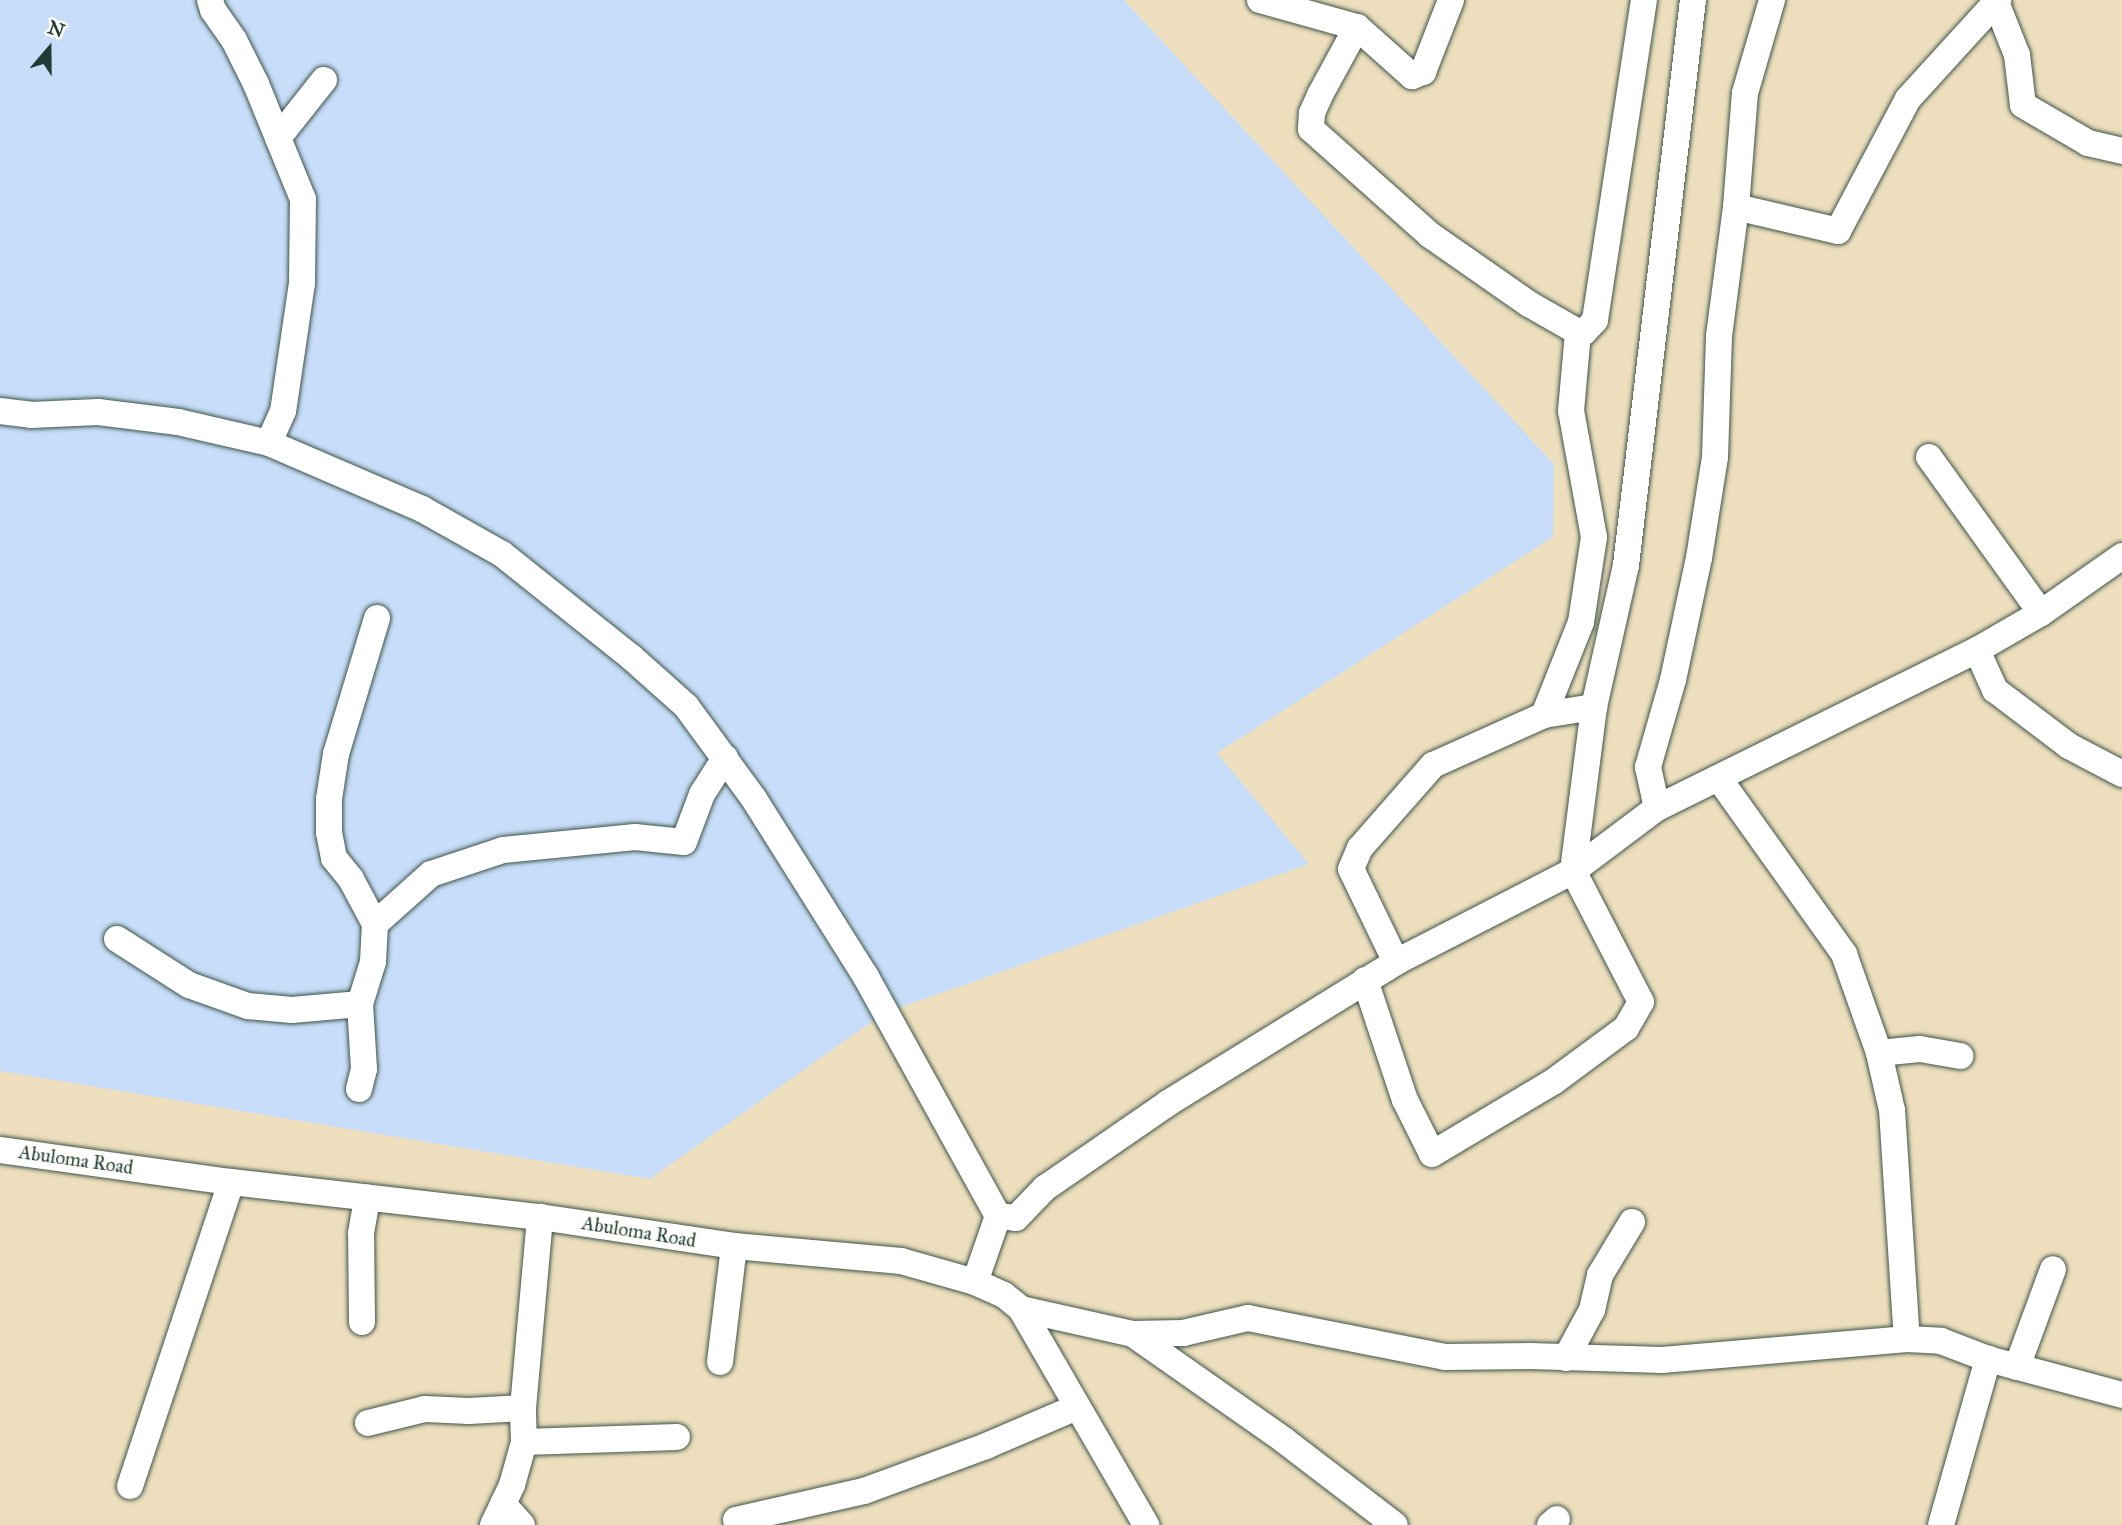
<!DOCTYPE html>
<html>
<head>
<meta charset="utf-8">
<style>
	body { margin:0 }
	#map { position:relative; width:2122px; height:1525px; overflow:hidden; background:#eddfbd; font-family:"IM FELL Great Primer",serif }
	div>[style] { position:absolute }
	.built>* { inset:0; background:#c7ddf9 }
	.roads { filter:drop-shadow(0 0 2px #3e5549) drop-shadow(0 0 2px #3e5549) }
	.minor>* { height:26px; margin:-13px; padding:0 13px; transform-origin:13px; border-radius:13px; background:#fff }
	span { translate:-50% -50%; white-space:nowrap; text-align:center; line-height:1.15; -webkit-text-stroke:6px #fdfcf7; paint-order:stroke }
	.street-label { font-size:19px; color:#1f3d34 }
	.north { position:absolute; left:14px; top:14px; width:70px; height:70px; -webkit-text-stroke:5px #fdfcf7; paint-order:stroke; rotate:20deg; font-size:19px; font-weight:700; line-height:28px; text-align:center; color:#1f3d34 }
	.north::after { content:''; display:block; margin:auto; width:24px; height:32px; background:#1f3d34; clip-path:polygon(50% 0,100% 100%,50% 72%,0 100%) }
</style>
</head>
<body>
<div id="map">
	<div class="built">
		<i style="clip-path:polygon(0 0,1124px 0,1554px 464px,1553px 537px,1217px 753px,1309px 864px,884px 1013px,650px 1179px,0 1071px)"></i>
	</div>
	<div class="roads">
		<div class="minor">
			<i style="left:210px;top:0;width:10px;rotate:73deg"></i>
			<i style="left:213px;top:10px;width:37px;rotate:55deg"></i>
			<i style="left:234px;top:40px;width:49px;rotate:63.4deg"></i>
			<i style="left:256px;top:84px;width:124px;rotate:67.8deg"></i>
			<i style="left:303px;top:199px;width:84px;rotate:90.7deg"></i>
			<i style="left:302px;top:283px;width:129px;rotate:98.4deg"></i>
			<i style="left:283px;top:411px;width:35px;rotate:114deg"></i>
			<i style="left:1260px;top:0;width:101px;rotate:15.6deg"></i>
			<i style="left:1357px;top:27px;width:74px;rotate:41.7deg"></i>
			<i style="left:1412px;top:76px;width:12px;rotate:-20deg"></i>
			<i style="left:1423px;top:72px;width:77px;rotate:-68.7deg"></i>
			<i style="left:1996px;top:2px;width:57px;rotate:68.4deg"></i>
			<i style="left:2017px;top:55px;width:50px;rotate:83.2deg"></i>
			<i style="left:2023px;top:105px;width:75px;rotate:30.3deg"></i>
			<i style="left:2088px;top:143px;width:35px;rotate:13deg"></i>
			<i style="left:1357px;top:27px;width:77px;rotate:118.6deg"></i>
			<i style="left:1320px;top:95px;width:20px;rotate:114deg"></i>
			<i style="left:1312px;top:113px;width:16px;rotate:94deg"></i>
			<i style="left:1311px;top:129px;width:159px;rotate:41.7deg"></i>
			<i style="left:1430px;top:235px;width:121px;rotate:34.9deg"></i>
			<i style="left:1529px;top:304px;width:56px;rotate:29.7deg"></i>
			<i style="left:1578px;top:332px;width:6px"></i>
			<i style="left:1584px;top:332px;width:16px;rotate:-47deg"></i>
			<i style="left:1595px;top:320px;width:324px;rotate:-81.3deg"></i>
			<i style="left:278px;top:138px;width:74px;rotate:-51.6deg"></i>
			<i style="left:1736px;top:207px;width:105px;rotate:13.2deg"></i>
			<i style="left:1838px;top:231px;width:149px;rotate:-62.1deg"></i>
			<i style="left:1908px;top:99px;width:134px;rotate:-47.7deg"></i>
			<i style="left:0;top:411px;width:31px;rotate:7deg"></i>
			<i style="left:31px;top:415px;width:67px;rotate:-2.6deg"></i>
			<i style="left:98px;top:412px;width:81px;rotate:7.1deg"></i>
			<i style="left:178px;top:422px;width:93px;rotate:13deg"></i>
			<i style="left:269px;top:443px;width:167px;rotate:23.3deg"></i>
			<i style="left:422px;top:509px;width:92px;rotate:29.4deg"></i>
			<i style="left:502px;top:554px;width:165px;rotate:38.6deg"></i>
			<i style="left:631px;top:657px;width:74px;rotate:41.7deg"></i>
			<i style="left:686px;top:706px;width:115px;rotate:53.8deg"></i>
			<i style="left:754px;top:799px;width:210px;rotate:57.8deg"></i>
			<i style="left:866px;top:977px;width:273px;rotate:61.1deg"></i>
			<i style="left:1929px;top:457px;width:192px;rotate:54.3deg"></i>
			<i style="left:1977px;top:650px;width:44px;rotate:65.8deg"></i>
			<i style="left:1995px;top:690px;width:93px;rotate:37.1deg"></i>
			<i style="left:2069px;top:746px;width:60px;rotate:27.8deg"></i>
			<i style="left:1544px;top:715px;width:100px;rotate:-68.3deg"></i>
			<i style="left:1581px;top:622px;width:86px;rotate:-81.3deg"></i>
			<i style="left:1594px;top:537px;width:128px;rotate:-100.3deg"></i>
			<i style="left:1571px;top:411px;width:79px;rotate:-84.9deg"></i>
			<i style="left:1720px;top:780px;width:214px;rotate:54.5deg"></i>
			<i style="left:1844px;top:954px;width:105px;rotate:70.5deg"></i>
			<i style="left:1879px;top:1053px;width:58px;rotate:77.2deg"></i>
			<i style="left:1892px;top:1110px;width:229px;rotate:86.3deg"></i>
			<i style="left:1657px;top:808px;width:42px;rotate:-102.4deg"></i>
			<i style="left:1648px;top:767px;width:91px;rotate:-74deg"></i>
			<i style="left:1673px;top:680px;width:125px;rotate:-78deg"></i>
			<i style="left:1699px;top:558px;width:102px;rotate:-81deg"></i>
			<i style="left:1715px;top:457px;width:121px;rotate:-88.1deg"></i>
			<i style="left:1719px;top:336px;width:130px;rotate:-82.5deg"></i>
			<i style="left:1736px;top:207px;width:114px;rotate:-85.5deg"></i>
			<i style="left:1745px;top:93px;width:97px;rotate:-73.8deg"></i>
			<i style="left:375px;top:924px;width:51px;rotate:-118.1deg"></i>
			<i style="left:351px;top:879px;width:27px;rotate:-129deg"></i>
			<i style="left:334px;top:858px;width:25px;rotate:-101deg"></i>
			<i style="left:329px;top:833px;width:34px;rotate:-90deg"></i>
			<i style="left:329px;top:799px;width:46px;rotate:-81.2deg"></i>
			<i style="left:336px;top:754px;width:142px;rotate:-73.2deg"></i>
			<i style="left:117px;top:939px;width:85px;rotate:32.6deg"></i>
			<i style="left:189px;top:985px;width:63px;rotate:19.6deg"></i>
			<i style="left:248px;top:1006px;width:44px;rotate:5.2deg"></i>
			<i style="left:292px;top:1010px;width:68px;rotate:-5deg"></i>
			<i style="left:1396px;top:962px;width:103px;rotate:-115.8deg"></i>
			<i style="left:1351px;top:869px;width:23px;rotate:-67deg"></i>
			<i style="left:1360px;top:848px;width:111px;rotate:-48.7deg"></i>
			<i style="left:1433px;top:765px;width:122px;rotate:-24.2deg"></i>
			<i style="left:1544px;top:715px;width:51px;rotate:-9.1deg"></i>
			<i style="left:1365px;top:980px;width:126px;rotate:71.6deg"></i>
			<i style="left:1405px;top:1100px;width:60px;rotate:63.4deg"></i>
			<i style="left:1432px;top:1154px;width:141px;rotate:-30.8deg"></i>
			<i style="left:1553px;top:1082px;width:91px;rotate:-36.5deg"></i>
			<i style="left:1626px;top:1028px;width:30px;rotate:-60deg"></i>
			<i style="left:1641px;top:1002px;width:148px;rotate:-117.4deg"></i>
			<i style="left:1573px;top:871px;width:165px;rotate:-82.7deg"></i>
			<i style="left:1594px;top:707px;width:146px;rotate:-77.3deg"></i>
			<i style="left:1626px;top:565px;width:569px;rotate:-83.24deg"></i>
			<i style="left:1879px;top:1053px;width:41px;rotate:-5.6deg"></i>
			<i style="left:1920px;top:1049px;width:41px;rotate:9.9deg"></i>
			<i style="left:359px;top:1089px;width:21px;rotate:-76deg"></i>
			<i style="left:364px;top:1069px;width:65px;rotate:-93.5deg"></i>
			<i style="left:360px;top:1004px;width:44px;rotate:-72.8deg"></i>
			<i style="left:373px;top:962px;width:38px;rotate:-87deg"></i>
			<i style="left:375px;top:924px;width:75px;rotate:-41.8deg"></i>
			<i style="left:431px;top:874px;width:76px;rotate:-18.4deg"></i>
			<i style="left:503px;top:850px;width:133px;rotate:-5.6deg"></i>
			<i style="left:635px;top:837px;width:49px;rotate:5.8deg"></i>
			<i style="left:684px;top:842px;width:51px;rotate:-69.4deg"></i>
			<i style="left:702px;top:794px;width:43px;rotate:-57.4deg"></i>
			<i style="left:0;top:1150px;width:233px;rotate:7.9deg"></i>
			<i style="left:231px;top:1182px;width:311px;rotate:6.5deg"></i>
			<i style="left:540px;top:1217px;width:196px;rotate:8.5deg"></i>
			<i style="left:734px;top:1246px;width:168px;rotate:5.1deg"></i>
			<i style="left:901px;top:1261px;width:77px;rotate:15.8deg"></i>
			<i style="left:975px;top:1282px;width:32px;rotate:24deg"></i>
			<i style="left:1004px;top:1295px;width:22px;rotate:39deg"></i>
			<i style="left:1021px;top:1309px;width:250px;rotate:59.9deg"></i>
			<i style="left:975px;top:1282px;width:70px;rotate:-70.8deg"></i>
			<i style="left:998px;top:1216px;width:18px;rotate:6deg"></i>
			<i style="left:1016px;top:1218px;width:42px;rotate:-46deg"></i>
			<i style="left:1045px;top:1188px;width:150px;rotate:-34.6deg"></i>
			<i style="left:1168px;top:1103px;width:268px;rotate:-31.7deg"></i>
			<i style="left:1396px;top:962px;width:199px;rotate:-27.2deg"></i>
			<i style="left:1573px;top:871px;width:105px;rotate:-36.9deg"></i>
			<i style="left:1657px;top:808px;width:357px;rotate:-26.3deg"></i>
			<i style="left:1977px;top:650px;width:74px;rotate:-30deg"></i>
			<i style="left:2041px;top:613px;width:99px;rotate:-35.1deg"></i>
			<i style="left:1021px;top:1309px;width:115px;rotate:12.6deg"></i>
			<i style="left:1133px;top:1334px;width:186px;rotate:35.1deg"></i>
			<i style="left:1285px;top:1441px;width:138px;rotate:37.4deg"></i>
			<i style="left:362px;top:1322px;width:89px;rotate:-90.6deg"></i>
			<i style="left:361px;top:1233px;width:36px;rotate:-80deg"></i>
			<i style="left:1133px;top:1334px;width:50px;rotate:-1.1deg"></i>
			<i style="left:1183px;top:1333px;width:67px;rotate:-13deg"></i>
			<i style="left:1248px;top:1318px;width:201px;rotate:11.2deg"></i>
			<i style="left:1445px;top:1357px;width:85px;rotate:-0.7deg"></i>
			<i style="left:1530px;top:1356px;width:132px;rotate:1.7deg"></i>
			<i style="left:1662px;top:1360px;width:246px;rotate:-4.9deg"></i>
			<i style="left:1907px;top:1339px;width:34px;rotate:3deg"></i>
			<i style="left:1941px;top:1341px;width:50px;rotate:21deg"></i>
			<i style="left:1988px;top:1359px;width:139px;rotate:15deg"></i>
			<i style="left:1566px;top:1358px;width:55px;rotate:-61.6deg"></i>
			<i style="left:1592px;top:1310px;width:36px;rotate:-77deg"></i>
			<i style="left:1600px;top:1275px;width:62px;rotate:-58.9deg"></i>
			<i style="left:720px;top:1362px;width:117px;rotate:-83.1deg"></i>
			<i style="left:2017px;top:1367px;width:104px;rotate:-69.8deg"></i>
			<i style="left:368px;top:1423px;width:59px;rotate:-13.8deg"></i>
			<i style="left:425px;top:1409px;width:44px;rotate:2.6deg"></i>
			<i style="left:469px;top:1411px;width:54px;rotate:-3.2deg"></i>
			<i style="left:524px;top:1442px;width:153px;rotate:-1.9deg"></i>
			<i style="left:130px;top:1486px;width:320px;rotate:-71.6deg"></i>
			<i style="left:503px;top:1504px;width:28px;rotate:48deg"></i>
			<i style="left:736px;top:1520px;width:131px;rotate:-12.8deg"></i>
			<i style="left:864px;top:1491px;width:130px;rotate:-20.2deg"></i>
			<i style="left:986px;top:1446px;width:99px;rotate:-23.2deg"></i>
			<i style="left:493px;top:1525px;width:44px;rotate:-64.6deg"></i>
			<i style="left:512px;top:1485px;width:45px;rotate:-74.4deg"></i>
			<i style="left:524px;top:1442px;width:34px;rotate:-92deg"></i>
			<i style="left:523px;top:1408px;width:192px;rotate:-84.9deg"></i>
			<i style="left:1550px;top:1525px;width:9px;rotate:-41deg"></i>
			<i style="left:1941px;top:1525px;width:173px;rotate:-74.2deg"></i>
		</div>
	</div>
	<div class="street-label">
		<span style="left:76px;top:1160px;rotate:8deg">Abuloma Road</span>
		<span style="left:639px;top:1232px;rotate:9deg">Abuloma Road</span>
	</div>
	<div class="north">N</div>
</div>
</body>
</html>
